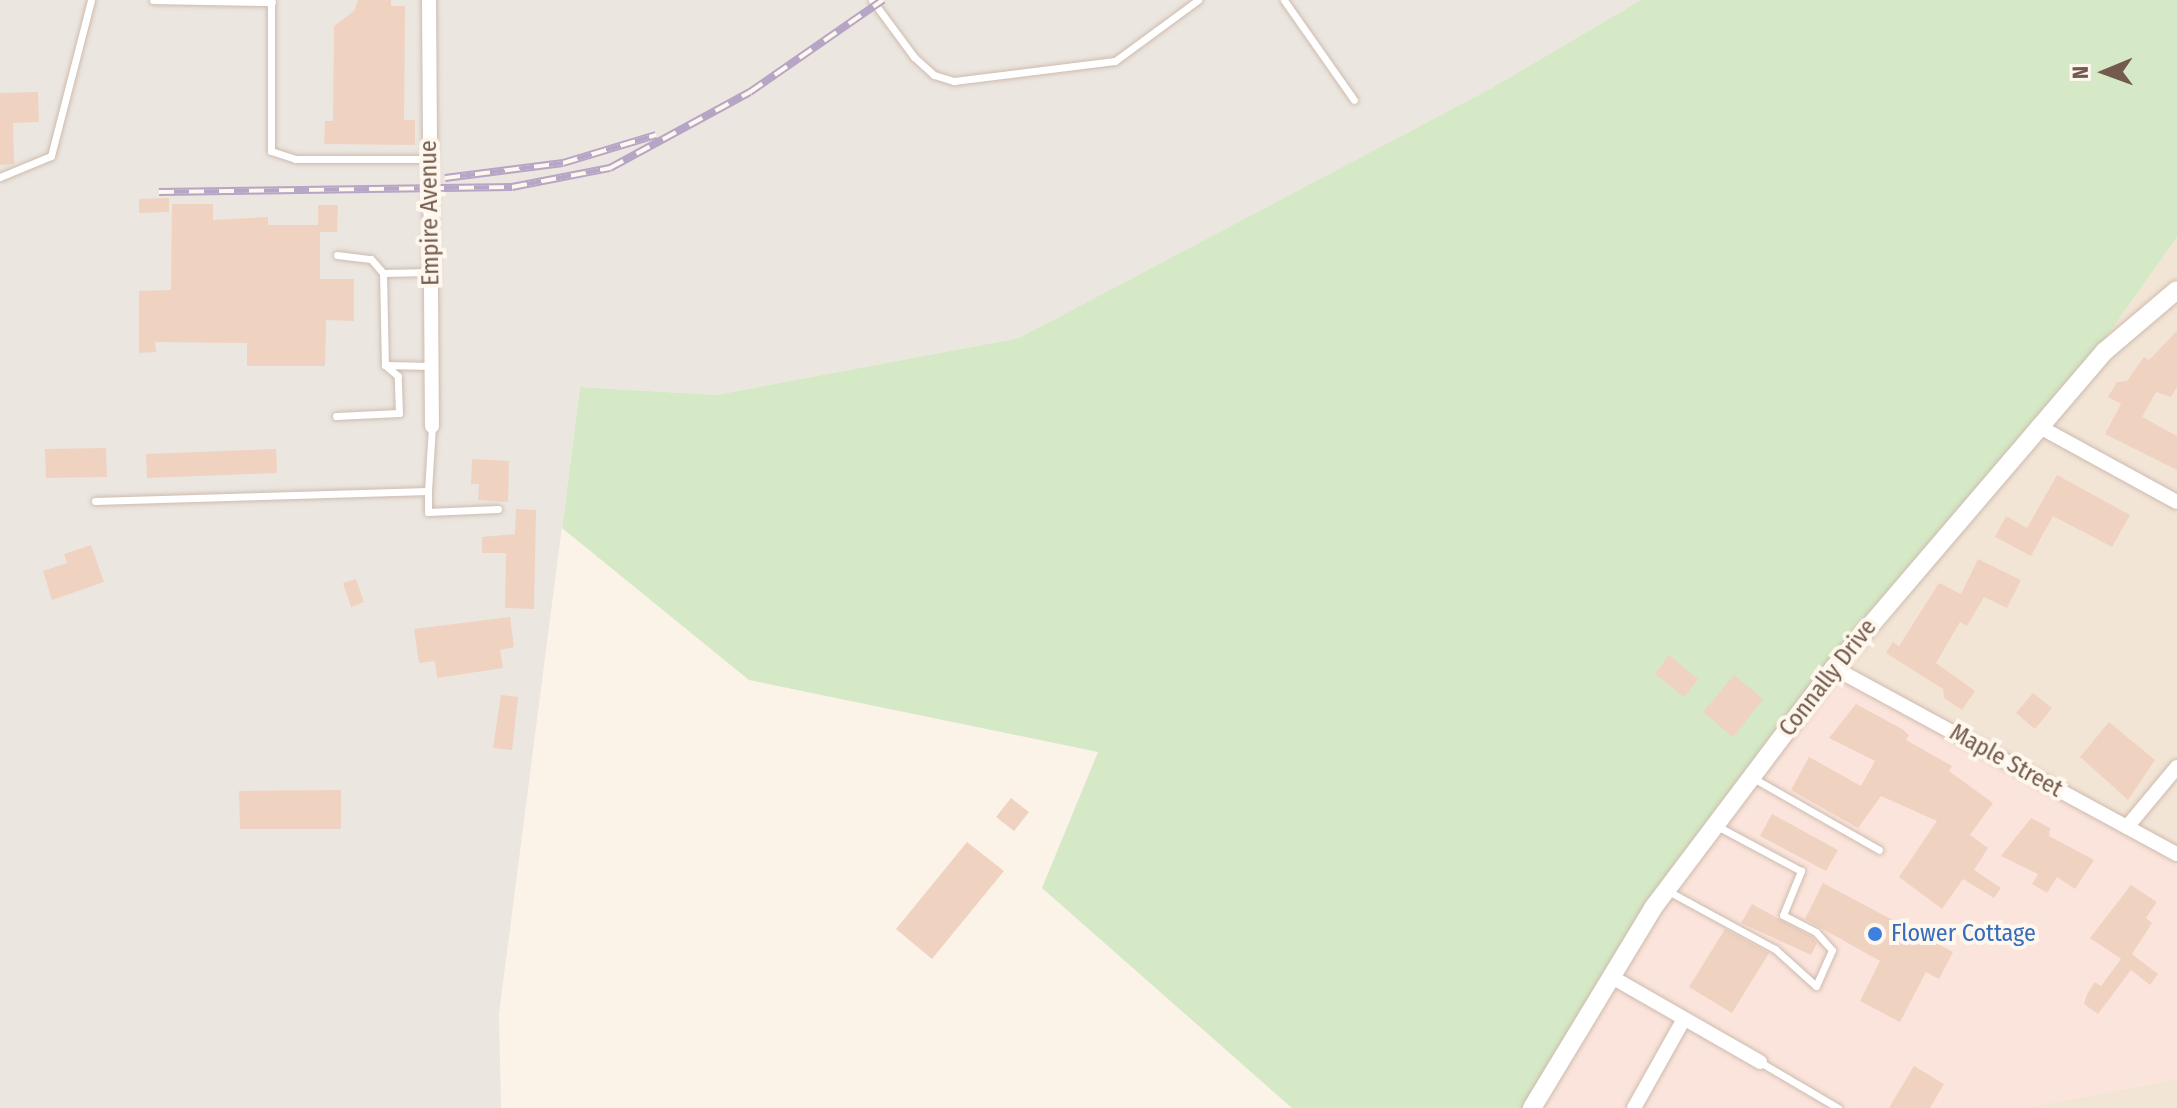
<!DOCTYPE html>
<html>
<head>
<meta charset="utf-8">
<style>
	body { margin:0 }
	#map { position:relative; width:2177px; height:1108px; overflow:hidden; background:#fbf3e7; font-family:"Fira Sans Condensed",sans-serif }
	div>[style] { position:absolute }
	.residential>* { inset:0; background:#f3e5d6 }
	.commercial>* { inset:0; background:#fbe4db }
	.industrial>* { inset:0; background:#ece6e0 }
	.green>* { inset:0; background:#d5e9c6 }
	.building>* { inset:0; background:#f0d2c0 }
	.roads { filter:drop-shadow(0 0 2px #cdbbae) drop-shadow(0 0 2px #cdbbae) }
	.service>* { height:7px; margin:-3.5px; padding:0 3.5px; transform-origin:3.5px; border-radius:3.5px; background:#fff }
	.minor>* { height:14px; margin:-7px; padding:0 7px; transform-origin:7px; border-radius:7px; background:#fff }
	.tertiary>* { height:18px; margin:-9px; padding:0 9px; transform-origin:9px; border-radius:9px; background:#fff }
	.rail>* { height:8px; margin-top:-4px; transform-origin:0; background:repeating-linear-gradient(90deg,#fef7ed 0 15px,#b6a5c5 0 30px); box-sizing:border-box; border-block:2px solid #b6a5c5 }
	.dots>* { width:22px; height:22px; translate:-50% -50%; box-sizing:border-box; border:4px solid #fef7ed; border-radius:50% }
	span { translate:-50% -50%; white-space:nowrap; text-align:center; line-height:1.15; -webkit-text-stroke:8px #fef7ed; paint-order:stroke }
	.street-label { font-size:24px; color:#745a4c }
	.shop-label { font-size:24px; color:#366cbe }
	.left { translate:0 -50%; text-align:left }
	.north { position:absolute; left:2065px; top:32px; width:80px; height:80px; -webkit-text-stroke:6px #fef7ed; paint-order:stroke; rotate:269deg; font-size:22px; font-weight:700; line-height:32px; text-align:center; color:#745a4c }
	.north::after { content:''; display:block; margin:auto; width:28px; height:36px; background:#745a4c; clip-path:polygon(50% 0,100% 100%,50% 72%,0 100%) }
</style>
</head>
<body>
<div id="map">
	<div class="residential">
		<i style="clip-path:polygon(2177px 237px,2177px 849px,1851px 668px,2039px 432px)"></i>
		<i style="clip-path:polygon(2177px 1079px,2177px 1108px,2024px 1108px)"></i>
	</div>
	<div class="commercial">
		<i style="clip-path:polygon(1851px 668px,2177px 849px,2177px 1079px,2024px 1108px,1539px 1108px,1666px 888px)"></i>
	</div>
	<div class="industrial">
		<i style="clip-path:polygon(0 0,1641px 0,1490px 89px,1019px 338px,716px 395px,580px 387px,499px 1014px,501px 1108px,0 1108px)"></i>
	</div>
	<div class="green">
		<i style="clip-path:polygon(1641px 0,2177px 0,2177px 237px,2039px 432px,1666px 888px,1539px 1108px,1292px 1108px,1042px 888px,1098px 752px,749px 680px,562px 528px,580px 387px,716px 395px,1019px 338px,1490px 89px)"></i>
	</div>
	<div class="building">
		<i style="clip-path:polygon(358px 0,391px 0,391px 6px,405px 6px,404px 120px,415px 120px,415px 145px,324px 144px,325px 121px,333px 121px,334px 26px,354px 11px)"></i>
		<i style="clip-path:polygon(38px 92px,39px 122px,13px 123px,14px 164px,0 165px,0 93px)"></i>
		<i style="clip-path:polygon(169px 198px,169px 212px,139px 213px,139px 199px)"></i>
		<i style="clip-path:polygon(172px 204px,213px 204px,213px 220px,268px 217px,268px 225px,318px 225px,318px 205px,338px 205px,337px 232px,320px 232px,320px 279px,354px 279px,354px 321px,326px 320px,325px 366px,247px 366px,247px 343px,155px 342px,156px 352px,139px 353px,139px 291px,171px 290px)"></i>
		<i style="clip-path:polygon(2177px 331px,2177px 387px,2171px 397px,2156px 392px,2142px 417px,2177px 436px,2177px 470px,2105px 434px,2121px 404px,2108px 397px,2117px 382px,2127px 381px,2144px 357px,2149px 360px)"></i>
		<i style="clip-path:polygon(106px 448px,107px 477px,46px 478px,45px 449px)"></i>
		<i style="clip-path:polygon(276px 449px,277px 473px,147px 478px,146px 454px)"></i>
		<i style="clip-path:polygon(472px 459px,509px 461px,508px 502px,478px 500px,479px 484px,471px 484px)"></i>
		<i style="clip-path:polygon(2057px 475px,2130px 515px,2112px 547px,2053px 516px,2031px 556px,1995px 537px,2006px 516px,2027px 528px)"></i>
		<i style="clip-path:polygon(516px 509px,536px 510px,534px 609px,505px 608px,506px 553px,482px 553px,482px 537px,515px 534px)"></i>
		<i style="clip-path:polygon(91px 545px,104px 582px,52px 600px,43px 571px,67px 563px,64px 554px)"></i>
		<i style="clip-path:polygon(1978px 559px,2021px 580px,2007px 608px,1984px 597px,1967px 626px,1960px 622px,1936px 663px,1975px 691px,1962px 710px,1944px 698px,1943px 689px,1886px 653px,1893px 642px,1899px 646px,1939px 583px,1961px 594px)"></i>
		<i style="clip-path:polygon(356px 579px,364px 602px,351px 607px,343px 583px)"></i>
		<i style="clip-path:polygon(510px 617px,514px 647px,500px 650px,503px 668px,437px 678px,435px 661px,419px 663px,414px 629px)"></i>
		<i style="clip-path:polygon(1669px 655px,1698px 679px,1684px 697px,1655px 674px)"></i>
		<i style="clip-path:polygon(1734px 675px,1763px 699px,1733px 737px,1703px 712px)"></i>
		<i style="clip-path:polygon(2033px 693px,2052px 708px,2035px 729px,2016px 713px)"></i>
		<i style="clip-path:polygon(501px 695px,518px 697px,512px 750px,493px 748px)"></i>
		<i style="clip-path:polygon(1856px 704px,1902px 729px,1909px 735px,1906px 740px,1952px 766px,1949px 771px,1993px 803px,1970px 835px,1988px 848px,1974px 870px,2001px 888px,1994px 898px,1963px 879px,1942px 909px,1899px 877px,1937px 821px,1881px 796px,1858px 828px,1791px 790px,1809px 757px,1861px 786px,1875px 761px,1829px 738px)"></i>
		<i style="clip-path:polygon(2109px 722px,2155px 760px,2128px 800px,2080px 757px)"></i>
		<i style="clip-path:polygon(341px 790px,341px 829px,240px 829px,239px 791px)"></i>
		<i style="clip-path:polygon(1011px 798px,1029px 812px,1014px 831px,996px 817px)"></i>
		<i style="clip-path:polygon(1772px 814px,1838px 850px,1826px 871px,1760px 836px)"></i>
		<i style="clip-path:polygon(2031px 818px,2050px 828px,2049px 836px,2094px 860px,2075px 889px,2057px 877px,2047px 893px,2032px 884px,2038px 874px,2001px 856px)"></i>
		<i style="clip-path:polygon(967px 842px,1004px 871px,932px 959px,896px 929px)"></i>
		<i style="clip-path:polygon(1823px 883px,1953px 952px,1939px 979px,1926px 972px,1900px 1022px,1860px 1001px,1880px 961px,1805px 919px)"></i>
		<i style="clip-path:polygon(2131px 885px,2157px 902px,2146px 918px,2152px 923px,2132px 954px,2158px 974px,2150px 985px,2131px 970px,2098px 1014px,2084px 1004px,2087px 994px,2095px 982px,2101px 986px,2121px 959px,2090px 938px)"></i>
		<i style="clip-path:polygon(1752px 904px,1812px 937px,1817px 943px,1811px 955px,1741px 923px)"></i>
		<i style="clip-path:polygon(1725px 929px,1769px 953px,1732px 1013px,1689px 987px)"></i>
		<i style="clip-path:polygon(1914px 1066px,1944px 1084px,1930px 1108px,1889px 1108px)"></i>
	</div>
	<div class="roads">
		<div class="service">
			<i style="left:153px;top:0;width:119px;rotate:1deg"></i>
			<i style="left:872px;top:0;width:71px;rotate:53.6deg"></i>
			<i style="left:914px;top:57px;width:27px;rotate:42deg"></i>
			<i style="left:934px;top:75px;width:21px;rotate:17deg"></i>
			<i style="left:954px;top:81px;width:162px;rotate:-7.1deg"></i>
			<i style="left:1115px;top:61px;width:103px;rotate:-36.3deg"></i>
			<i style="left:1284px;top:0;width:122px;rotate:55deg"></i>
			<i style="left:271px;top:4px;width:147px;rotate:90deg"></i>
			<i style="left:271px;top:151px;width:25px;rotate:18deg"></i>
			<i style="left:295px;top:159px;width:134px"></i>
			<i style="left:0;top:177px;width:55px;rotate:-22.4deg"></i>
			<i style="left:51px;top:156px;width:161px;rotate:-75.6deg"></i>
			<i style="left:337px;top:255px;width:34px;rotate:7deg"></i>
			<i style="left:371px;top:259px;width:18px;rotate:49deg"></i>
			<i style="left:430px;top:272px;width:47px;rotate:178.8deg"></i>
			<i style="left:383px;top:273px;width:92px;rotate:88.8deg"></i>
			<i style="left:385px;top:365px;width:46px;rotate:1.2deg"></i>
			<i style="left:336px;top:416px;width:63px;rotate:-2.7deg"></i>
			<i style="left:399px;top:413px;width:37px;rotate:-92deg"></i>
			<i style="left:398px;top:376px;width:17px;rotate:-140deg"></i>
			<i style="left:428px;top:491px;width:21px;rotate:90deg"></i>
			<i style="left:428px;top:512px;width:70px;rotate:-2.5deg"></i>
			<i style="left:95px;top:501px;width:333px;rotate:-1.7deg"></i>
			<i style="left:428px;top:491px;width:65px;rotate:-86.5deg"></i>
			<i style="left:1753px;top:778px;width:145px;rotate:29.7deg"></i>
			<i style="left:1668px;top:891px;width:122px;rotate:28.5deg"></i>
			<i style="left:1775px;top:949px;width:55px;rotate:42.1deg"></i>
			<i style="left:1816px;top:986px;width:39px;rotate:-66deg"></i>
			<i style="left:1832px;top:950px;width:24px;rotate:-132deg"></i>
			<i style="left:1816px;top:932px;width:37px;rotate:-153deg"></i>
			<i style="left:1783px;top:915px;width:48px;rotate:-67.8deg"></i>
			<i style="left:1801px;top:871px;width:95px;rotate:-151.8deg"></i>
			<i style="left:1760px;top:1062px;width:91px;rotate:30.5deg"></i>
		</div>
		<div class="minor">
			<i style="left:429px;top:0;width:426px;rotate:89.6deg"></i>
			<i style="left:2038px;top:426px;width:158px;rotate:28.7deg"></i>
			<i style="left:1834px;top:668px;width:390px;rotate:28.5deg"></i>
			<i style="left:2127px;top:827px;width:78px;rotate:-50.2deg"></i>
			<i style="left:1610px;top:976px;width:173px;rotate:29.8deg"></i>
			<i style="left:1634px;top:1108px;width:102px;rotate:-60.7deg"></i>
		</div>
		<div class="tertiary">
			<i style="left:1532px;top:1108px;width:234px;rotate:-58.8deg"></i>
			<i style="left:1653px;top:908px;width:301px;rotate:-53deg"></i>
			<i style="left:1834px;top:668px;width:417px;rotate:-49.5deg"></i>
			<i style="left:2105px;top:351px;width:94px;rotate:-40.3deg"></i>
		</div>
	</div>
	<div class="rail">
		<i style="left:445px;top:178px;width:119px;rotate:-7.2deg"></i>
		<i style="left:563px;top:163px;width:97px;rotate:-16.8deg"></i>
		<i style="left:159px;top:192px;width:353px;rotate:-0.8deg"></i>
		<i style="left:512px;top:187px;width:100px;rotate:-11deg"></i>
		<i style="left:610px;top:168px;width:159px;rotate:-28.5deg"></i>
		<i style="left:750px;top:92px;width:162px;rotate:-34.7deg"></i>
	</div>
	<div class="dots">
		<i style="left:1875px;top:934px;background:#3f7fe0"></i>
	</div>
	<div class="street-label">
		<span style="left:430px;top:213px;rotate:-91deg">Empire Avenue</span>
		<span style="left:1828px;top:678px;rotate:-52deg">Connally Drive</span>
		<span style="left:2006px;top:761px;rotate:29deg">Maple Street</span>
	</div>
	<div class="shop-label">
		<span class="left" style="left:1891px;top:934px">Flower Cottage</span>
	</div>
	<div class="north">N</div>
</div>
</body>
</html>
